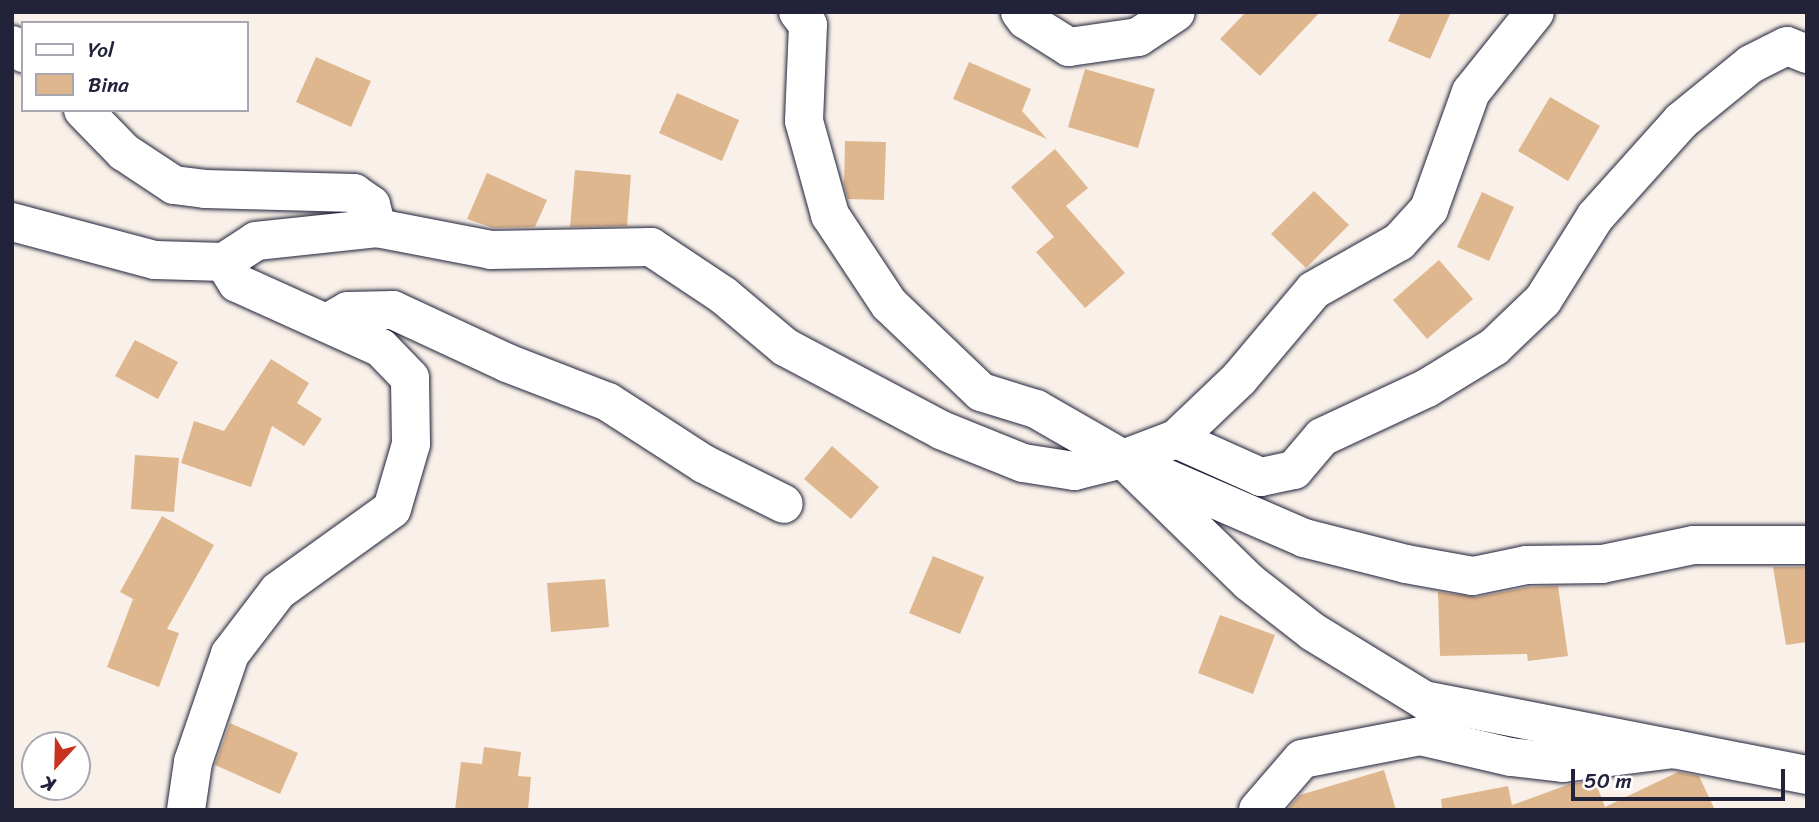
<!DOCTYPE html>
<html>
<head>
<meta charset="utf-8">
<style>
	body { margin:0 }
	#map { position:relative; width:1819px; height:822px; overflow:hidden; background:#f9f1e9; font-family:Sriracha,sans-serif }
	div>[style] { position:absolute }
	.building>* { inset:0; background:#dfb78f }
	.roads { filter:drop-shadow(0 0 2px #22223b) drop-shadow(0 0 2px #22223b) }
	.minor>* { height:38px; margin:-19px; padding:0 19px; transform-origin:19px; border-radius:19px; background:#fff }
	span { translate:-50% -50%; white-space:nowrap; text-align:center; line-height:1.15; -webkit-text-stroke:6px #fff; paint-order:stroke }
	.frame { position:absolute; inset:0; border:14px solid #22223b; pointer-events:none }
	.legend { position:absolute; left:21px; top:21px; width:228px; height:91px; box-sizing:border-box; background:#fff; border:2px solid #a7a7b1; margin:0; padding:9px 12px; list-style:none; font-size:21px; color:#22223b }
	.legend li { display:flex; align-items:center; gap:14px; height:35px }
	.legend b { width:35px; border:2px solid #a7a7b1 }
	.north { position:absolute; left:21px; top:731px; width:70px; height:70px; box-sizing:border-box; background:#fff; border:2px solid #a7a7b1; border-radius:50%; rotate:202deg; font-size:19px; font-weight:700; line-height:28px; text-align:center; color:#22223b }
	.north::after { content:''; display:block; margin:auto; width:24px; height:32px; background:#c8321e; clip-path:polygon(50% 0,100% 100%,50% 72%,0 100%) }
	.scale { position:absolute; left:1571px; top:769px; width:214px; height:32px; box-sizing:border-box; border:4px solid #22223b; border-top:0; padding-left:9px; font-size:21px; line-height:24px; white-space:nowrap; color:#22223b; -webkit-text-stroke:5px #fff; paint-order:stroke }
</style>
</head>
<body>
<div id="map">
	<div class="building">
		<i style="clip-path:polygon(1246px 12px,1320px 12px,1260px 76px,1220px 39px)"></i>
		<i style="clip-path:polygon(1401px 12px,1451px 12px,1430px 59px,1388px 41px)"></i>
		<i style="clip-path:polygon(316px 57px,371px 81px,351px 127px,296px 102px)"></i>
		<i style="clip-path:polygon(969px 62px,1031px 89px,1022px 111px,1047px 139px,953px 99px)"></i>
		<i style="clip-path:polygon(1085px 69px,1155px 89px,1138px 148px,1068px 127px)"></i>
		<i style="clip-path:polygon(677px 93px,739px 120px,722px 161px,659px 133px)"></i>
		<i style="clip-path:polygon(1550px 97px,1600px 126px,1568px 181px,1518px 151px)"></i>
		<i style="clip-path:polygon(845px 141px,886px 142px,884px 200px,848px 199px,844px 184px)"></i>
		<i style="clip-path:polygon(1055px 149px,1088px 188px,1066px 206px,1125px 273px,1085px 308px,1036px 252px,1054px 237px,1011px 187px)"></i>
		<i style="clip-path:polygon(575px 170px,631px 175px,627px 226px,570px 227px)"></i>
		<i style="clip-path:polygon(487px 173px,547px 200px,535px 227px,493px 228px,467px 219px)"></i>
		<i style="clip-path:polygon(1314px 191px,1349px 225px,1306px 268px,1271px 234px)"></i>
		<i style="clip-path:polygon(1482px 192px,1514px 207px,1489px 261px,1457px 247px)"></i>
		<i style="clip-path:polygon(1439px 260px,1473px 299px,1427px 339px,1393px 300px)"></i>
		<i style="clip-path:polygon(135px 340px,178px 362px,158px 399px,115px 376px)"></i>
		<i style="clip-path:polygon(271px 359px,309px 383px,297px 403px,322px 419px,304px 446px,272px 426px,251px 487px,181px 463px,194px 421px,224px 431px)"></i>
		<i style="clip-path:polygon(832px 446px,879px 487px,851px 519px,804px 479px)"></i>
		<i style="clip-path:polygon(135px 455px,179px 458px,174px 512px,131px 509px)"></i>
		<i style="clip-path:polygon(162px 516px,214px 545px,167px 629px,179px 633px,159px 687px,107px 667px,133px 599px,120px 592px)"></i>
		<i style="clip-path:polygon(933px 556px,984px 577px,960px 634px,909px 613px)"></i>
		<i style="clip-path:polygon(1773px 567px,1807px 567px,1807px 642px,1786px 645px)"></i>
		<i style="clip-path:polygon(605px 579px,609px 627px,551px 632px,547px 583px)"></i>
		<i style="clip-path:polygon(1558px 586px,1568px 656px,1528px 661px,1527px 654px,1440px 656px,1438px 592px,1477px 597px,1528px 587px)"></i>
		<i style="clip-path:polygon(1220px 615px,1275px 635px,1253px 694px,1198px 673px)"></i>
		<i style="clip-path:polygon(230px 723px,298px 753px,280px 794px,215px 765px)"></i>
		<i style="clip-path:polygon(484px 747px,521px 752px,518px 776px,531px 777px,528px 810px,455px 810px,461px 762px,482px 764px)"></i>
		<i style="clip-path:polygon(1384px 770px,1396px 810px,1287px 810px,1300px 795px)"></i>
		<i style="clip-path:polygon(1678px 772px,1699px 776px,1715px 810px,1442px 810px,1441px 799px,1508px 786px,1512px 805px,1570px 784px,1595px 781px,1605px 807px)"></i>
	</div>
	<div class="roads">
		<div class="minor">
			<i style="left:798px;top:12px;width:16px;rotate:52deg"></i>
			<i style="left:808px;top:25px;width:96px;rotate:92.4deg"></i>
			<i style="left:804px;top:121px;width:98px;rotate:74.5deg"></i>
			<i style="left:830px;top:215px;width:107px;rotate:56.5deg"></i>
			<i style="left:889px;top:304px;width:127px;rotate:43.7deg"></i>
			<i style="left:981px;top:392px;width:58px;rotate:17.2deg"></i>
			<i style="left:1036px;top:409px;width:100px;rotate:29.9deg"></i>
			<i style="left:1123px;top:459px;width:176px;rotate:44.3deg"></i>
			<i style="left:1249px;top:582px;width:81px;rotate:38deg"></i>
			<i style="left:1313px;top:632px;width:130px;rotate:31.5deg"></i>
			<i style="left:1424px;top:700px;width:255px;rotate:11.1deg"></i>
			<i style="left:1020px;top:12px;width:10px;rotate:53deg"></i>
			<i style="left:1026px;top:20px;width:51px;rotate:32.1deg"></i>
			<i style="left:1069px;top:47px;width:70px;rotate:-8.2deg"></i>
			<i style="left:1138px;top:37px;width:45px;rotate:-33.3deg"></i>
			<i style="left:12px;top:45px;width:14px;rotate:36deg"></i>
			<i style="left:83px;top:110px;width:59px;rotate:45.7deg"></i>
			<i style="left:124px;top:152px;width:60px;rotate:33.4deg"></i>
			<i style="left:174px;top:185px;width:31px;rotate:7deg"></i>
			<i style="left:205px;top:189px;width:149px;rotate:1.5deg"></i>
			<i style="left:354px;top:193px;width:21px;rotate:35deg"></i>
			<i style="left:371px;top:205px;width:24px;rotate:75deg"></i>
			<i style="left:12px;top:222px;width:148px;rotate:14.9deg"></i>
			<i style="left:155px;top:260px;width:69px;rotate:1.7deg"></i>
			<i style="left:327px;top:323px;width:24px;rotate:-30deg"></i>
			<i style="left:348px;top:311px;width:45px;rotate:-1.3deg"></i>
			<i style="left:393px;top:310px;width:126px;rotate:24.9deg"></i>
			<i style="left:507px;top:363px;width:108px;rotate:21.1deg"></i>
			<i style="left:608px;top:402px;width:114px;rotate:32.9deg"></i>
			<i style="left:704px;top:464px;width:89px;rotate:26.6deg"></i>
			<i style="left:1176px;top:439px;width:93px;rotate:24.1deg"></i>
			<i style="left:1261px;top:477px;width:34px;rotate:-12deg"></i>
			<i style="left:1294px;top:470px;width:43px;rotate:-49.7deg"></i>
			<i style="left:1322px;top:437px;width:116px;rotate:-25deg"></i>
			<i style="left:1427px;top:388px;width:79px;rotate:-31.5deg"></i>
			<i style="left:1494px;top:347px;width:68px;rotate:-43.8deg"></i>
			<i style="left:1543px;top:300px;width:98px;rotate:-57.9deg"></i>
			<i style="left:1595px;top:217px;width:129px;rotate:-48.1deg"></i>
			<i style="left:1681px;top:121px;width:90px;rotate:-39.2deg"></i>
			<i style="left:1751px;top:64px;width:40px;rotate:-26.6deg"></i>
			<i style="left:1787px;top:46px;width:22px;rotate:22deg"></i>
			<i style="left:1147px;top:470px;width:171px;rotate:23.4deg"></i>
			<i style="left:1304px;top:538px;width:105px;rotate:14.3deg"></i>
			<i style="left:1406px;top:564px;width:68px;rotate:10.2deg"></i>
			<i style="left:1473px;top:576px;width:54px;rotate:-11.7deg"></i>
			<i style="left:1526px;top:565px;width:76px;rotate:-0.8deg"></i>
			<i style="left:1602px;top:564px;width:94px;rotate:-11.7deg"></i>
			<i style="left:1694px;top:545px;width:113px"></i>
			<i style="left:186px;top:810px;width:49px;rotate:-81.7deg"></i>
			<i style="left:193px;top:762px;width:114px;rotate:-71.1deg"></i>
			<i style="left:230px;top:654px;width:79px;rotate:-52.7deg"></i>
			<i style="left:278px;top:591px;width:140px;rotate:-35.7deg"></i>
			<i style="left:392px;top:509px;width:68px;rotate:-73.7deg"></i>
			<i style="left:411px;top:444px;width:66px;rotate:-90.9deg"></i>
			<i style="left:410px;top:378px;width:42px;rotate:-134deg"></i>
			<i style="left:381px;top:348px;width:158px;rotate:-155.7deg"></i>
			<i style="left:237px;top:283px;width:25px;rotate:-122deg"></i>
			<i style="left:224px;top:262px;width:38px;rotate:-33deg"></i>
			<i style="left:256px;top:241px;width:122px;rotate:-6.1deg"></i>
			<i style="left:377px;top:228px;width:116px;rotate:10.9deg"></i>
			<i style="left:491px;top:250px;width:160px;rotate:-1.1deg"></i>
			<i style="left:651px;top:247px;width:87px;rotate:33.7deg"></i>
			<i style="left:723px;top:295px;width:81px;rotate:40deg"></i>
			<i style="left:785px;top:347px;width:177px;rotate:28deg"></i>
			<i style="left:941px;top:430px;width:88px;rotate:21.9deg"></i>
			<i style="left:1023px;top:463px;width:52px;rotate:8.9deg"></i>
			<i style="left:1074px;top:471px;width:50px;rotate:-13.8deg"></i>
			<i style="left:1123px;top:459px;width:57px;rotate:-20.7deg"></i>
			<i style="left:1176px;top:439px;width:87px;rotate:-43.6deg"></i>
			<i style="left:1239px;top:379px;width:116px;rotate:-49.9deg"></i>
			<i style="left:1314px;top:290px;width:98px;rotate:-29.5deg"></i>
			<i style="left:1399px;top:242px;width:45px;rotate:-47.7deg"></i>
			<i style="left:1429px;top:209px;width:124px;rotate:-70.3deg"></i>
			<i style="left:1471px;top:92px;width:102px;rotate:-51.3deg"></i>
			<i style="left:1258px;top:810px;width:67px;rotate:-49.2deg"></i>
			<i style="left:1302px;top:759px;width:120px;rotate:-11deg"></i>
			<i style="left:1420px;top:736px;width:93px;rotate:13deg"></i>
			<i style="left:1511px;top:757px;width:52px;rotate:6.6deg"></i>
			<i style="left:1563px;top:763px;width:112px;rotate:-7.2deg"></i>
			<i style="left:1674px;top:749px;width:136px;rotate:11.1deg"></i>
		</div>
	</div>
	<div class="frame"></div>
	<ul class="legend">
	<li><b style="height:9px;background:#fff"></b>Yol</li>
	<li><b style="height:19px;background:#dfb78f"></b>Bina</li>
	</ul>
	<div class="north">K</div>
	<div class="scale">50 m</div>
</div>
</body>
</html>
